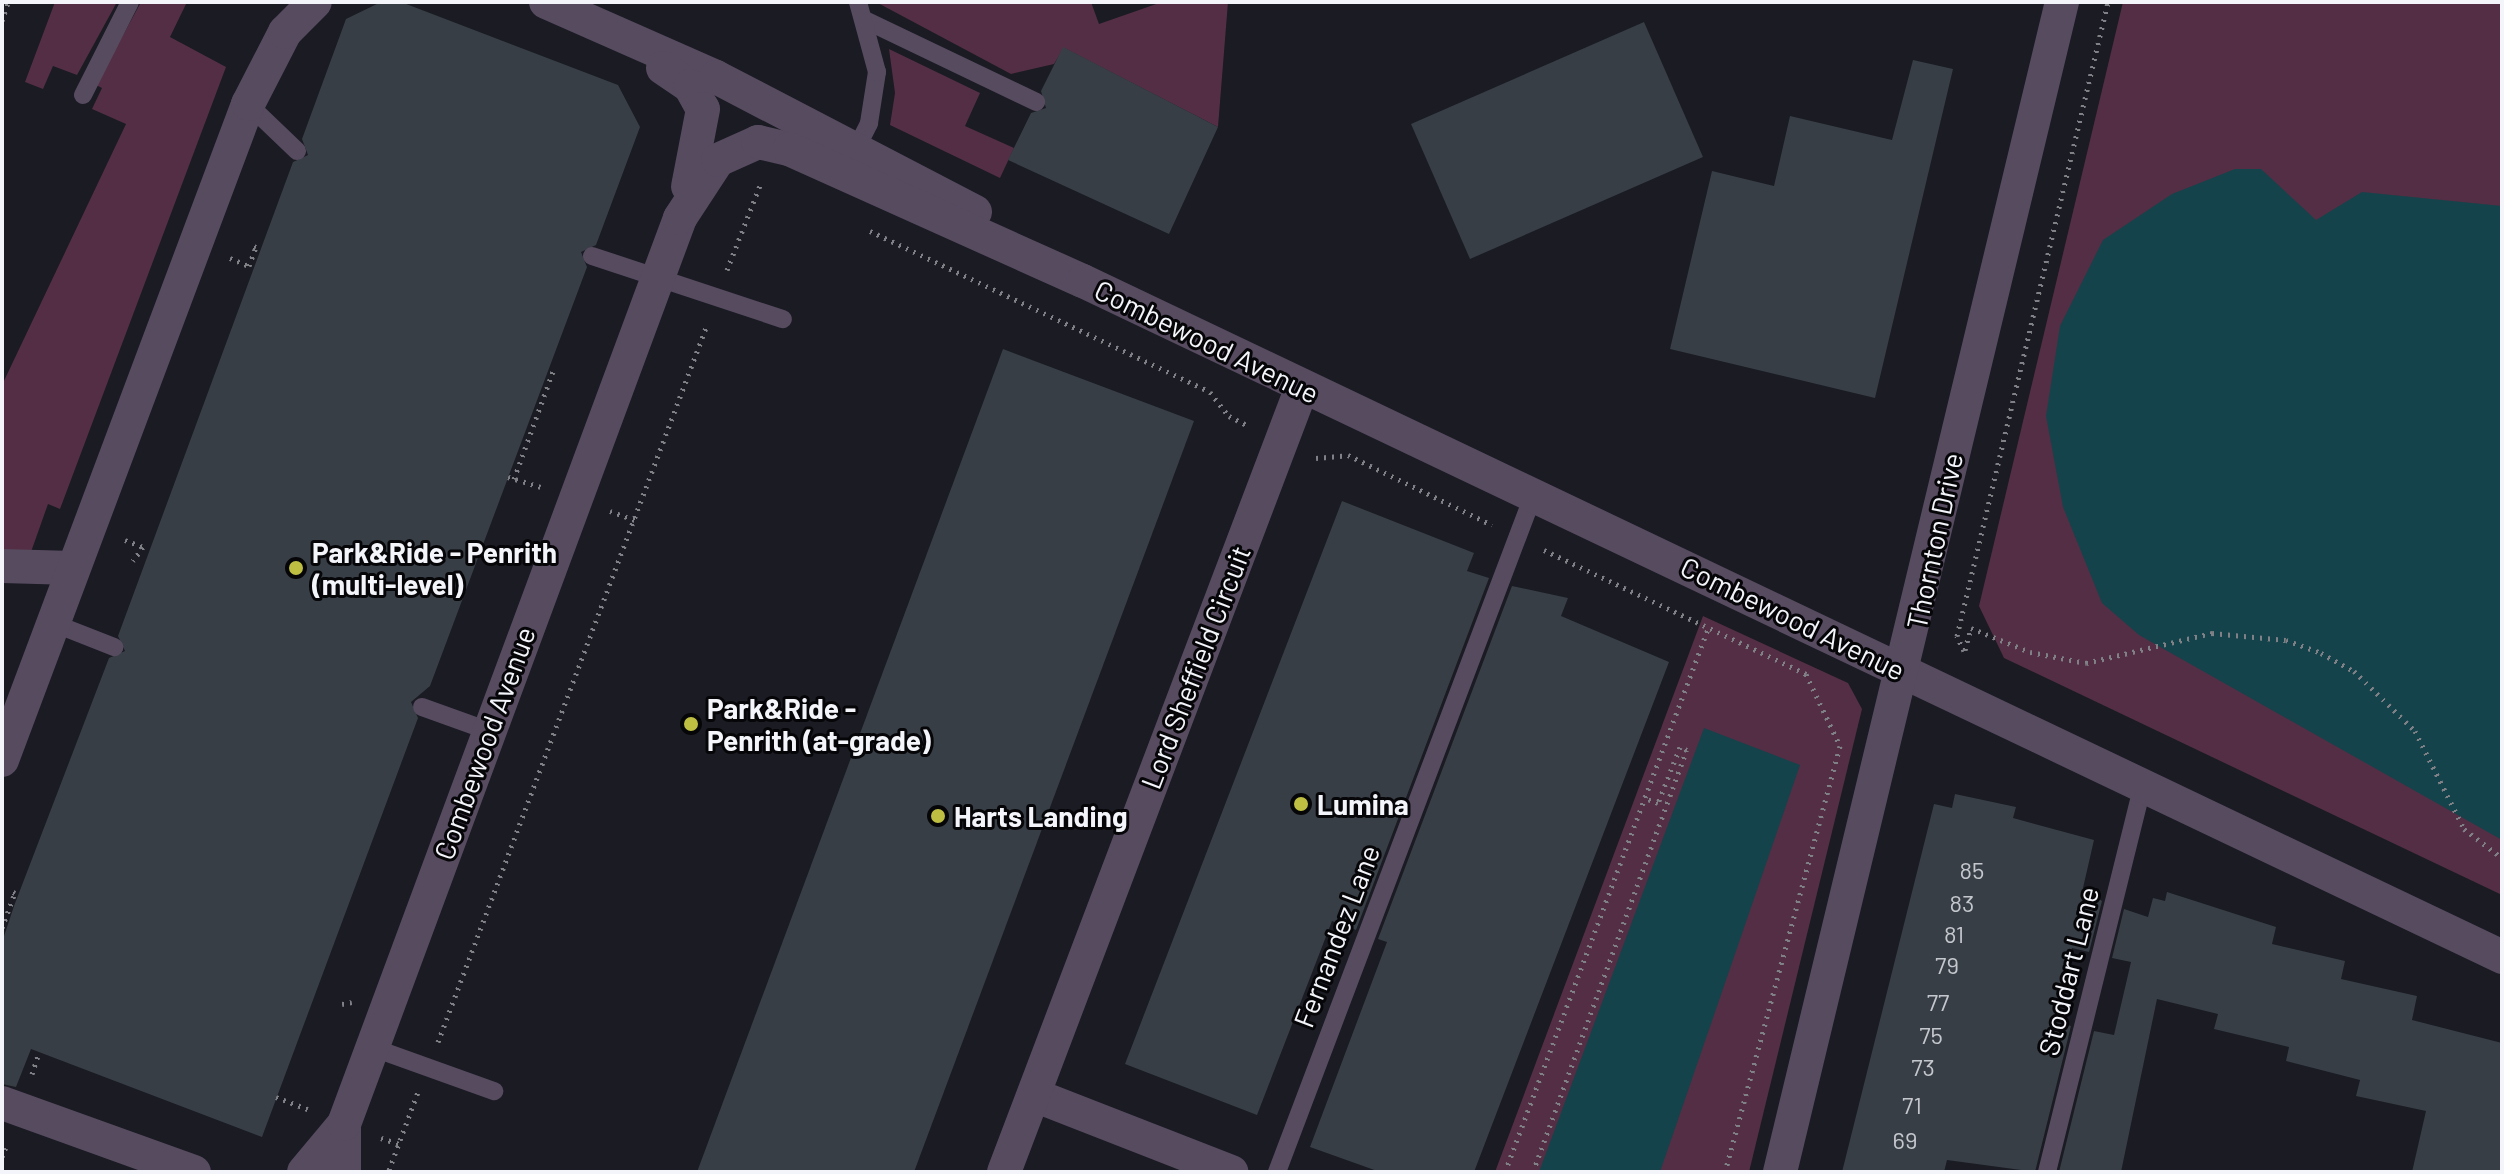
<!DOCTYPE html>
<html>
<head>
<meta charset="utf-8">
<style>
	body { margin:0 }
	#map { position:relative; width:2504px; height:1174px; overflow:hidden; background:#1a1b23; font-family:Barlow,sans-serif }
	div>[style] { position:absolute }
	.green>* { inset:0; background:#532e44 }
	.water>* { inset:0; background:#15434b }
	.building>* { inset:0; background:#373e45 }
	.path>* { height:5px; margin-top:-2.5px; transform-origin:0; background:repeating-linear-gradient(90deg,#7f8187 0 2px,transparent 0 8px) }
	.lane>* { height:18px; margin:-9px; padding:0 9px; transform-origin:9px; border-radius:9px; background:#574b60 }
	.street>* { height:34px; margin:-17px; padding:0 17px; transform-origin:17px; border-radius:17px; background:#574b60 }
	.dots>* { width:22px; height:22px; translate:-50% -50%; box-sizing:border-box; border:4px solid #060609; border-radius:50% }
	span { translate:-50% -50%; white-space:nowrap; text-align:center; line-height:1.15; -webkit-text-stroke:6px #060609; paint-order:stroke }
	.number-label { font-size:24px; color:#c4c7cd }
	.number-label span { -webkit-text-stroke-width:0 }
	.street-label { font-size:28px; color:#f3f5fa }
	.poi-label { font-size:28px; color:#f3f5fa; font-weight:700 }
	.left { translate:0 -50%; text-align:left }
	.frame { position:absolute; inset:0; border:4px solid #f3f5fa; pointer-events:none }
</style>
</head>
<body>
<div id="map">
	<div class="green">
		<i style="clip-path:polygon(55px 2px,117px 2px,77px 75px,53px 66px,43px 89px,25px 82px)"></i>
		<i style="clip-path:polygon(141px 2px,187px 2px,170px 37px,226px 67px,60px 509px,48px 504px,31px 552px,2px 550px,2px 385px,126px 124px,92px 109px,102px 88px,96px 85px)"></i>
		<i style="clip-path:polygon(876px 2px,1091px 2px,1099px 24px,1162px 2px,1228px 2px,1218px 127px,1064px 48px,1054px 64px,1011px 74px)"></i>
		<i style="clip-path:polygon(2123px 2px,2502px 2px,2502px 895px,2004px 658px,1979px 606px)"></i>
		<i style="clip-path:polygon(889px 49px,980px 93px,965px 126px,1014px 148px,1000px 178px,890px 125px,895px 93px)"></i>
		<i style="clip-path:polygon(1703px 616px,1848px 683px,1862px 709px,1749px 1172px,1495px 1172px)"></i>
	</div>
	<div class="water">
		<i style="clip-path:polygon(2235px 169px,2261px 169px,2316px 220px,2362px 192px,2502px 206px,2502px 840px,2139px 635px,2102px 603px,2063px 507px,2046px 416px,2060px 326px,2103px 240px,2172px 194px)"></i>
		<i style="clip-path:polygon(1704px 728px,1800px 765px,1660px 1172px,1539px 1172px)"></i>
	</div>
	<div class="building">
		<i style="clip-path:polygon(381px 2px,401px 2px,618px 85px,640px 127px,596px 245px,581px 252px,587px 267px,430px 686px,411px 702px,418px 718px,262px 1137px,31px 1049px,16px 1087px,2px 1084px,2px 942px,14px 906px,109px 658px,125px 651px,118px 636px,293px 162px,308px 155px,302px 139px,346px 19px)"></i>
		<i style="clip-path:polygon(1644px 22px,1703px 157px,1470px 259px,1411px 124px)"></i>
		<i style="clip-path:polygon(1063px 47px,1218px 127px,1169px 234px,1008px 160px,1031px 113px,1046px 108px,1041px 91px)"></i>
		<i style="clip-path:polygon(1913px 60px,1953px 69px,1875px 398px,1670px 349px,1712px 171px,1774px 186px,1790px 116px,1892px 140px)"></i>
		<i style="clip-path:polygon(1003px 349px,1194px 421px,1158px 518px,914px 1172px,697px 1172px)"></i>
		<i style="clip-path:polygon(1342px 501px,1474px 553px,1467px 571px,1489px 578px,1356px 930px,1332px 921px,1257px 1115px,1125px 1064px)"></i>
		<i style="clip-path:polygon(1512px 586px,1568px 598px,1561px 616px,1669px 662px,1474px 1172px,1380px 1172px,1310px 1147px,1387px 942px,1378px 939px)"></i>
		<i style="clip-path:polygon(1955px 794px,2016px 807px,2013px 818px,2094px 840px,2083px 888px,2102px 901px,2089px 952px,2072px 948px,2054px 1022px,2071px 1026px,2035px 1172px,1947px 1160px,1944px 1172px,1842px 1172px,1934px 804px,1952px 808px)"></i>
		<i style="clip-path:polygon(2167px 892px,2276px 927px,2272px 944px,2345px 961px,2341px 979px,2417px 996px,2412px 1020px,2502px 1043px,2502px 1172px,2412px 1172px,2426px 1111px,2356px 1096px,2360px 1080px,2286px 1061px,2289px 1047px,2214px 1029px,2218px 1014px,2157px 999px,2121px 1172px,2059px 1172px,2094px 1031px,2114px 1035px,2131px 962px,2112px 958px,2124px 909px,2148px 917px,2153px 898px,2165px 901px)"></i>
	</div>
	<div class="path">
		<i style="left:2px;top:21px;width:20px;rotate:-72deg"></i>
		<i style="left:870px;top:231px;width:376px;rotate:25.3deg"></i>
		<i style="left:1210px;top:392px;width:31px;rotate:52deg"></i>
		<i style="left:1229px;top:416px;width:22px;rotate:27deg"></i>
		<i style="left:230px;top:258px;width:21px;rotate:23deg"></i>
		<i style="left:249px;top:266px;width:20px;rotate:-70deg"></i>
		<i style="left:256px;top:247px;width:5px;rotate:-158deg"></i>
		<i style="left:727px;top:270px;width:93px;rotate:-68.7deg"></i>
		<i style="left:1316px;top:458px;width:32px;rotate:-5deg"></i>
		<i style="left:1348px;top:455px;width:160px;rotate:25.9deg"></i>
		<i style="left:508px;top:477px;width:34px;rotate:17deg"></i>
		<i style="left:514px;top:479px;width:115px;rotate:-70.1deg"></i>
		<i style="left:610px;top:511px;width:27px;rotate:20deg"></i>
		<i style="left:125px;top:540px;width:19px;rotate:21deg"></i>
		<i style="left:143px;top:547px;width:17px;rotate:126deg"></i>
		<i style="left:1544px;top:550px;width:290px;rotate:25.3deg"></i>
		<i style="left:1806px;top:674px;width:80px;rotate:64.7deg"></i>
		<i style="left:1840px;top:746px;width:441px;rotate:105.1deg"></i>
		<i style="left:1965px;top:650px;width:23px;rotate:-75deg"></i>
		<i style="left:1971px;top:628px;width:64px;rotate:22.1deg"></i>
		<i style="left:2030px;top:652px;width:57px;rotate:11.1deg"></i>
		<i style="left:2086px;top:663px;width:130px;rotate:-13.4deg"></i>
		<i style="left:2212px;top:633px;width:74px;rotate:5.4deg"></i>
		<i style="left:2286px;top:640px;width:37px;rotate:20deg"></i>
		<i style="left:2321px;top:653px;width:38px;rotate:29deg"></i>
		<i style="left:2354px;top:671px;width:86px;rotate:44.5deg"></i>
		<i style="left:2415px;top:731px;width:110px;rotate:63.4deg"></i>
		<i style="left:2464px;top:829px;width:48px;rotate:37.3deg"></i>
		<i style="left:1964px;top:651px;width:17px;rotate:-115deg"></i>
		<i style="left:1957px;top:636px;width:652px;rotate:-76.6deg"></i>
		<i style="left:2px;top:928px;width:37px;rotate:-70deg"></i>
		<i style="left:15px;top:893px;width:7px;rotate:-153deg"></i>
		<i style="left:342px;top:1004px;width:10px;rotate:-11deg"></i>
		<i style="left:438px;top:1042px;width:766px;rotate:-69.44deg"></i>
		<i style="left:32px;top:1074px;width:23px;rotate:-72deg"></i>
		<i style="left:276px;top:1097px;width:34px;rotate:21deg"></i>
		<i style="left:381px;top:1138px;width:19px;rotate:18deg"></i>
		<i style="left:2px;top:1157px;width:14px;rotate:-69deg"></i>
		<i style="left:389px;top:1170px;width:83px;rotate:-69.6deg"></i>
		<i style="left:1505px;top:1172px;width:583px;rotate:-69.51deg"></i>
		<i style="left:1533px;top:1172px;width:449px;rotate:-70deg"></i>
		<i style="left:1687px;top:750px;width:8px;rotate:-157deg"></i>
		<i style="left:1680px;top:747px;width:60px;rotate:111.4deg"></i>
		<i style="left:1658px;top:803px;width:14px;rotate:-159deg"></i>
	</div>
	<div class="lane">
		<i style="left:863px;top:19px;width:192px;rotate:25.6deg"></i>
		<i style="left:83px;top:95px;width:104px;rotate:-63.2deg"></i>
		<i style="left:248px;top:104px;width:68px;rotate:43.8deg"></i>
		<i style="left:856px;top:149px;width:29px;rotate:-63deg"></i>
		<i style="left:869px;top:123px;width:52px;rotate:-81.1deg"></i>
		<i style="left:877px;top:72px;width:73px;rotate:-105.2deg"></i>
		<i style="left:592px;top:256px;width:201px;rotate:18.3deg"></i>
		<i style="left:53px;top:623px;width:66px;rotate:21.5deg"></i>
		<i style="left:422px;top:707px;width:71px;rotate:19.7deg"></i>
		<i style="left:371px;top:1047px;width:131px;rotate:19.7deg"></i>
		<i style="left:1277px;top:1172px;width:723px;rotate:-69.26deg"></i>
		<i style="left:2047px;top:1172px;width:400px;rotate:-76.1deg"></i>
	</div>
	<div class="street">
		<i style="left:546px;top:2px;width:186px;rotate:23.8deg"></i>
		<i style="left:716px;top:77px;width:292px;rotate:27.5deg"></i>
		<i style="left:663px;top:68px;width:32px;rotate:34deg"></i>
		<i style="left:690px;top:86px;width:26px;rotate:61deg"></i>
		<i style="left:703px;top:109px;width:79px;rotate:100.9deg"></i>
		<i style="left:2px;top:566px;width:71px;rotate:1.6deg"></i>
		<i style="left:2px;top:760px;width:701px;rotate:-69.44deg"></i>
		<i style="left:248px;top:104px;width:81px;rotate:-62.8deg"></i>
		<i style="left:285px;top:32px;width:42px;rotate:-45deg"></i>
		<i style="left:1034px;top:1095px;width:212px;rotate:21.3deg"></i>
		<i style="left:2px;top:1103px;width:204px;rotate:19.8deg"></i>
		<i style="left:304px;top:1172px;width:62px;rotate:-50.2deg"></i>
		<i style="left:344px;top:1172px;width:48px;rotate:-90deg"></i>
		<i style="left:344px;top:1124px;width:966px;rotate:-69.65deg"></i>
		<i style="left:680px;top:218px;width:69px;rotate:-56.8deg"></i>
		<i style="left:718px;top:160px;width:44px;rotate:-24.2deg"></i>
		<i style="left:758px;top:142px;width:32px;rotate:13deg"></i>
		<i style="left:789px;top:149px;width:322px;rotate:24.2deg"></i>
		<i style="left:1083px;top:281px;width:1572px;rotate:25.47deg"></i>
		<i style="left:1004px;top:1172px;width:840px;rotate:-69.21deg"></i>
		<i style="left:1780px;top:1172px;width:1204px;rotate:-76.45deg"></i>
	</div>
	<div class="dots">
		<i style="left:296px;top:568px;background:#bebf42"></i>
		<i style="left:691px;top:724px;background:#bebf42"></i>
		<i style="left:1301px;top:804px;background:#bebf42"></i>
		<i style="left:938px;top:816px;background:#bebf42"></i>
	</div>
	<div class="number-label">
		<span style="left:1972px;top:870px">85</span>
		<span style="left:1962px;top:903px">83</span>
		<span style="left:1954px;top:934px">81</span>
		<span style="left:1947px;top:965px">79</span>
		<span style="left:1938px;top:1002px">77</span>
		<span style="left:1931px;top:1035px">75</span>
		<span style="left:1923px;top:1067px">73</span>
		<span style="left:1912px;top:1105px">71</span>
		<span style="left:1905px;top:1140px">69</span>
	</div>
	<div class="street-label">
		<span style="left:1207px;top:341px;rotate:26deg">Combewood Avenue</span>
		<span style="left:1934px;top:541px;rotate:-78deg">Thornton Drive</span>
		<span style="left:1793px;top:618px;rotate:26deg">Combewood Avenue</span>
		<span style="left:1195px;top:667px;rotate:-69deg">Lord Sheffield Circuit</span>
		<span style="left:484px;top:743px;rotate:-70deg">Combewood Avenue</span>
		<span style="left:1336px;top:936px;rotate:-69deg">Fernandez Lane</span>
		<span style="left:2068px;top:971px;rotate:-76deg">Stoddart Lane</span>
	</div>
	<div class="poi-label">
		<span class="left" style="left:312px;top:568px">Park&amp;Ride - Penrith<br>(multi-level)</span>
		<span class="left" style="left:707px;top:724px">Park&amp;Ride -<br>Penrith (at-grade)</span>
		<span class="left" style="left:1317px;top:804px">Lumina</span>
		<span class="left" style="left:954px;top:816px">Harts Landing</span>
	</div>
	<div class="frame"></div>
</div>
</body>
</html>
